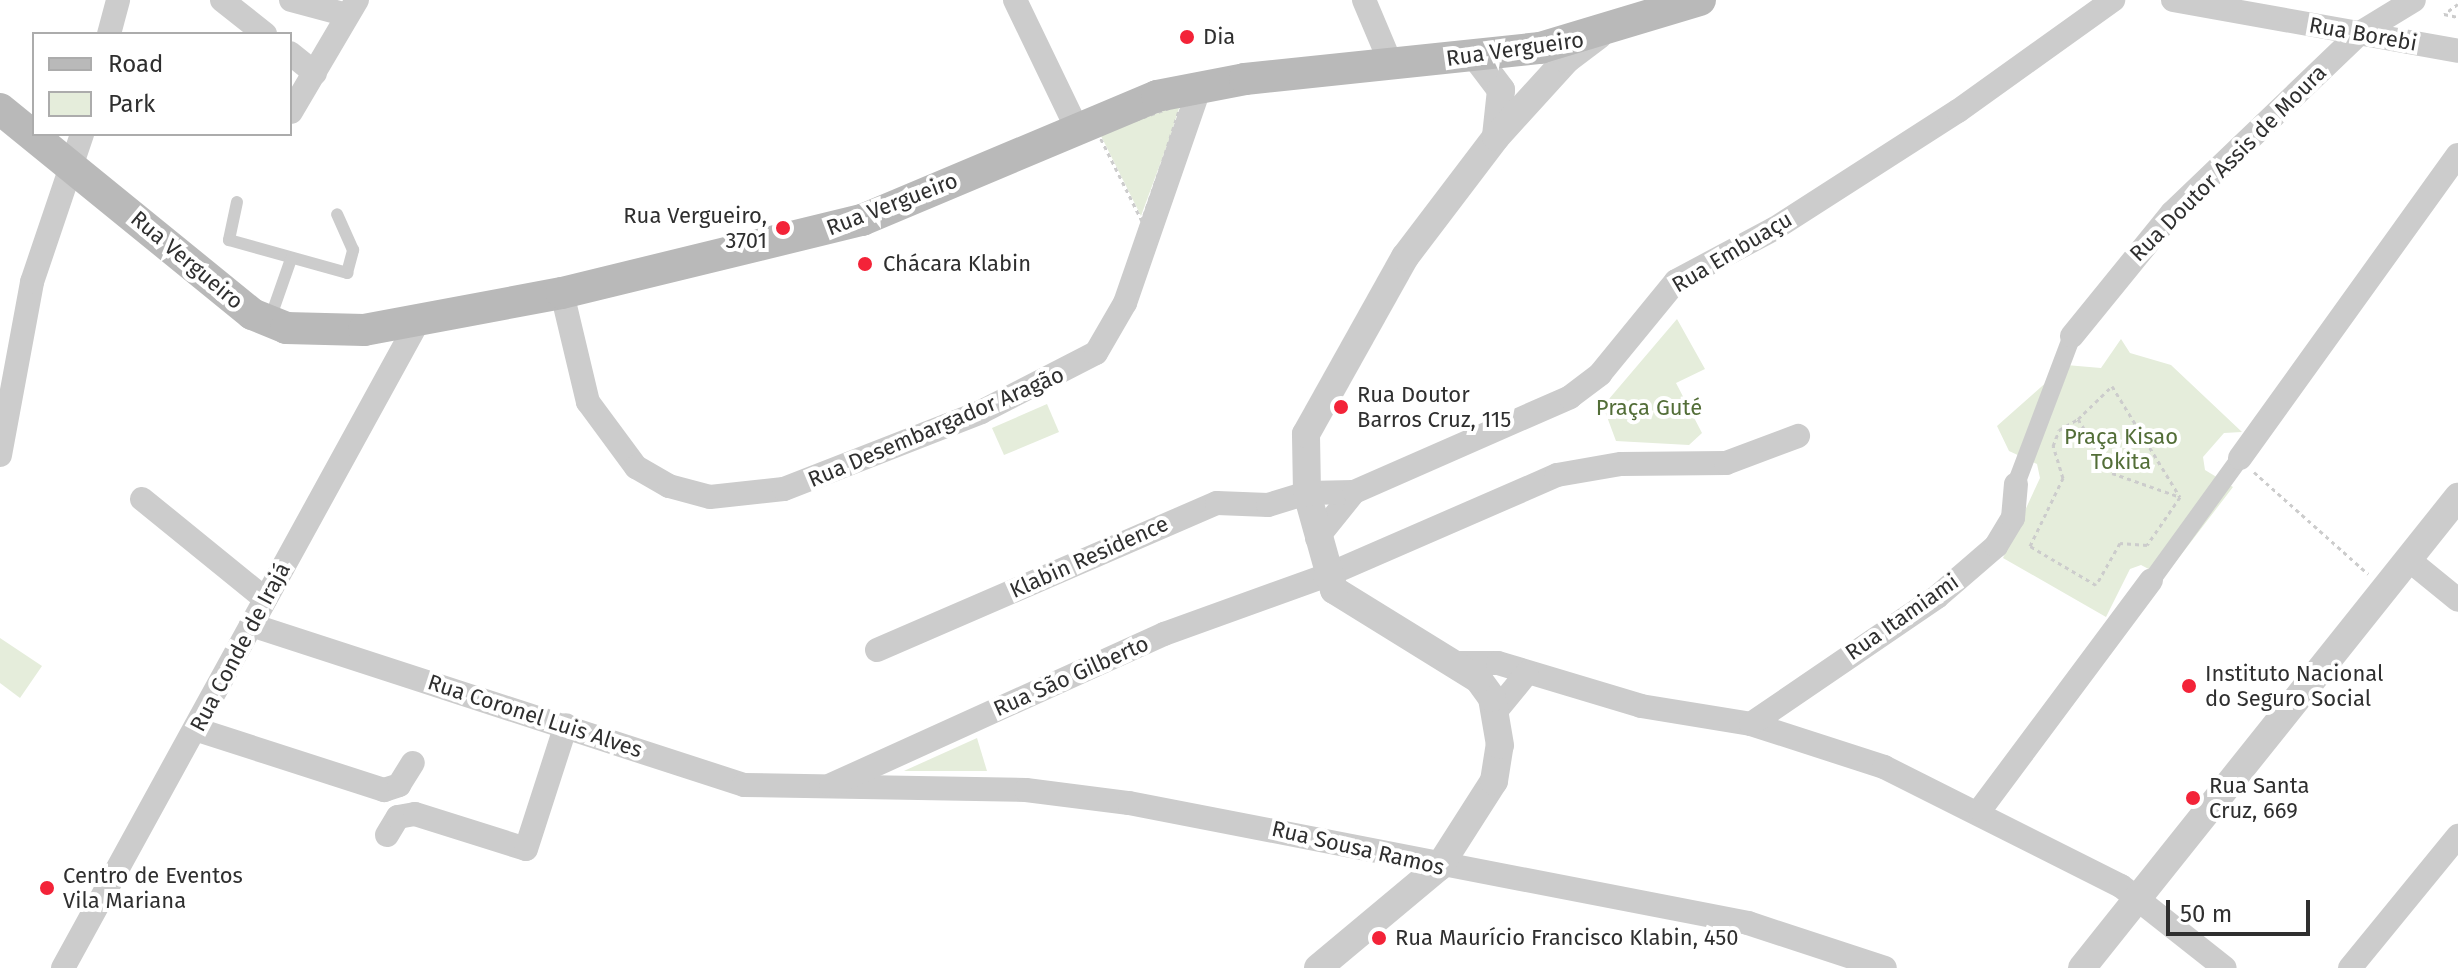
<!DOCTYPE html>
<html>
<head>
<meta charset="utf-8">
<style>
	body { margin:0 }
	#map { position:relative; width:2458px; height:968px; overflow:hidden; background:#fff; font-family:"Fira Sans",sans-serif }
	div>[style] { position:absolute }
	.green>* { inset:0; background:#e5eddb }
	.path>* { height:3px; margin-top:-1.5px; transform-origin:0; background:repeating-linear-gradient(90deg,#ccc 0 4px,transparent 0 8px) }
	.service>* { height:12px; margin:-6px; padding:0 6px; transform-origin:6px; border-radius:6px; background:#ccc }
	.pedestrian>* { height:18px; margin:-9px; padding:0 9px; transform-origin:9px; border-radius:9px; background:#ccc }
	.minor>* { height:24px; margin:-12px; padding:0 12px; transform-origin:12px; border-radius:12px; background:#ccc }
	.tertiary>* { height:28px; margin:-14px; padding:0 14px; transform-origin:14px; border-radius:14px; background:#ccc }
	.secondary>* { height:32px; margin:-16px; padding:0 16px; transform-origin:16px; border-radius:16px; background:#b9b9b9 }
	.dots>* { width:22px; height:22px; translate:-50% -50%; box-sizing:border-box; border:4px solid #fff; border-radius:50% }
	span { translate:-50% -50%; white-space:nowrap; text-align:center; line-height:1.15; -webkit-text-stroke:8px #fff; paint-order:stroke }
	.street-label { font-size:22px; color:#2f2f2f }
	.poi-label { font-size:22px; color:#2f2f2f }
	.left { translate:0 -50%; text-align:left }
	.right { translate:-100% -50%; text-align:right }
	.park-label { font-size:22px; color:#536e38 }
	.legend { position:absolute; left:32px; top:32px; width:260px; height:104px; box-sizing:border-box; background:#fff; border:2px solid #acacac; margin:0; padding:10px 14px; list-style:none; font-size:24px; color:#2f2f2f }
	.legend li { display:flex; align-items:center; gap:16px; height:40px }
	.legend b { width:40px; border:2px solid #acacac }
	.scale { position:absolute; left:2166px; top:900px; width:144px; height:36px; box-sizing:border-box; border:4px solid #2f2f2f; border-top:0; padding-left:10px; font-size:24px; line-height:28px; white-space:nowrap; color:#2f2f2f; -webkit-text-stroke:6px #fff; paint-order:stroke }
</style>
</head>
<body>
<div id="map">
	<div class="green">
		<i style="clip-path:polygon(1180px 105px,1170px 137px,1141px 216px,1100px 134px)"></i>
		<i style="clip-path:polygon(1677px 319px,1705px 369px,1676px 383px,1702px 433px,1689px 445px,1616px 441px,1603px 406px)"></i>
		<i style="clip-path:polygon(2121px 339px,2130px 353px,2171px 365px,2242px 432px,2224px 433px,2203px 457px,2205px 470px,2233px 487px,2164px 577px,2141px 565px,2130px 569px,2106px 617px,2003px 558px,2040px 478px,2037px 464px,2009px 451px,1997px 426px,2066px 365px,2101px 368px)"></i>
		<i style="clip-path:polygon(1047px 404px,1059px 432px,1004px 455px,992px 428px)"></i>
		<i style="clip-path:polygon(0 638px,42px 666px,20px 698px,0 683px)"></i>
		<i style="clip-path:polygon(977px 738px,987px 771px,904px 771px,906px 770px)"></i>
	</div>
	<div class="path">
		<i style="left:2458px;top:4px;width:17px;rotate:144deg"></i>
		<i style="left:2444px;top:14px;width:14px;rotate:12deg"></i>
		<i style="left:1181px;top:104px;width:65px;rotate:107.9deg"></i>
		<i style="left:1161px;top:166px;width:58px;rotate:109.1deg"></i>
		<i style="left:1142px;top:221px;width:98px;rotate:-116.6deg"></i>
		<i style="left:1098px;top:133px;width:88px;rotate:-19.3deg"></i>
		<i style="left:2078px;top:419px;width:64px;rotate:57.8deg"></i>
		<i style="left:2112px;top:473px;width:72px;rotate:19.4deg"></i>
		<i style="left:2180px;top:497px;width:58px;rotate:124.5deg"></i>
		<i style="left:2147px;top:545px;width:27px;rotate:-176deg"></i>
		<i style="left:2120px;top:543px;width:48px;rotate:119.7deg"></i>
		<i style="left:2096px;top:585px;width:77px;rotate:-149.4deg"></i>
		<i style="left:2030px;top:546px;width:76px;rotate:-64.1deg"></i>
		<i style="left:2063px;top:478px;width:34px;rotate:-107deg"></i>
		<i style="left:2053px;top:446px;width:17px;rotate:-69deg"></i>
		<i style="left:2059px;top:430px;width:22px;rotate:-30deg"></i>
		<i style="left:2078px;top:419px;width:47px;rotate:-44.1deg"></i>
		<i style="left:2112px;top:386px;width:130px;rotate:58.5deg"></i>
		<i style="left:2254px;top:472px;width:153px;rotate:41.8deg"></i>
	</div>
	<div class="service">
		<i style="left:237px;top:202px;width:39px;rotate:102deg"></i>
		<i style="left:229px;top:240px;width:123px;rotate:15.6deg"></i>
		<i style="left:347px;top:273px;width:24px;rotate:-75deg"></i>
		<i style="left:353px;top:250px;width:39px;rotate:-114deg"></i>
		<i style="left:270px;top:319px;width:64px;rotate:-70.7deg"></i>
	</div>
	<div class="pedestrian">
		<i style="left:2016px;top:484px;width:158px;rotate:-69.3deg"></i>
		<i style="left:2151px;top:581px;width:152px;rotate:-54.1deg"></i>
	</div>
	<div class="minor">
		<i style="left:222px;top:0;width:55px;rotate:38.3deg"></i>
		<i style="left:291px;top:0;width:58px;rotate:15deg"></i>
		<i style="left:1015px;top:0;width:141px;rotate:64.3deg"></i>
		<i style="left:1364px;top:0;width:69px;rotate:67.1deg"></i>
		<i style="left:2173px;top:0;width:290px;rotate:10.1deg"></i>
		<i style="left:109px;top:34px;width:35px;rotate:-75deg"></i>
		<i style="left:290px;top:53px;width:32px;rotate:39deg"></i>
		<i style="left:291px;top:112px;width:130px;rotate:-59.5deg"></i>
		<i style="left:562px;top:293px;width:112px;rotate:76.6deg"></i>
		<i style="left:588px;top:402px;width:81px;rotate:53.6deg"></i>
		<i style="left:636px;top:467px;width:38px;rotate:30deg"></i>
		<i style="left:669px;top:486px;width:42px;rotate:15deg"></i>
		<i style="left:710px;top:497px;width:74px;rotate:-6.2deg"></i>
		<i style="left:784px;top:489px;width:212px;rotate:-21.3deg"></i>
		<i style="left:981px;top:412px;width:129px;rotate:-27.2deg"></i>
		<i style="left:1096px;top:353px;width:58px;rotate:-59.9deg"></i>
		<i style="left:1125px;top:303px;width:230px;rotate:-70.9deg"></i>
		<i style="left:2072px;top:336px;width:159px;rotate:-50.9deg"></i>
		<i style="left:2172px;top:213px;width:260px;rotate:-43.8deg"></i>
		<i style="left:2360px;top:33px;width:63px;rotate:-31.4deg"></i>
		<i style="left:0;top:455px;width:176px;rotate:-79.5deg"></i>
		<i style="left:32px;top:282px;width:156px;rotate:-71.3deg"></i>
		<i style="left:2240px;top:458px;width:373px;rotate:-54.3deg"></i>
		<i style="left:142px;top:499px;width:159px;rotate:39.1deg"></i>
		<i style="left:1317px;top:538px;width:59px;rotate:-51.2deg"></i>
		<i style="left:2409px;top:560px;width:63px;rotate:39.2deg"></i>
		<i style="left:251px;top:625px;width:518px;rotate:17.98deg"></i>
		<i style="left:744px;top:785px;width:282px;rotate:1deg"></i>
		<i style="left:1026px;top:790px;width:104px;rotate:7.2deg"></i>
		<i style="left:1129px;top:803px;width:631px;rotate:10.97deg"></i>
		<i style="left:1748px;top:923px;width:144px;rotate:18.2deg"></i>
		<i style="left:877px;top:650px;width:370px;rotate:-23.4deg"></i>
		<i style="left:1217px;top:503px;width:51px;rotate:2.2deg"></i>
		<i style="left:1268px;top:505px;width:41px;rotate:-17.1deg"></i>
		<i style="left:1307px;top:493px;width:47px;rotate:-1.2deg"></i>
		<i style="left:1354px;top:492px;width:236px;rotate:-23.7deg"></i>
		<i style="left:1570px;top:397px;width:38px;rotate:-37deg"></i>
		<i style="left:1600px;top:374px;width:120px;rotate:-50.7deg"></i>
		<i style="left:1676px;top:281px;width:111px;rotate:-28deg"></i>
		<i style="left:1774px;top:229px;width:219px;rotate:-32.7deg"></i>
		<i style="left:1958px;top:111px;width:191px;rotate:-35.6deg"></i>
		<i style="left:1456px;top:663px;width:42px"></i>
		<i style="left:1498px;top:663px;width:149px;rotate:16.7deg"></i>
		<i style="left:1641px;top:706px;width:111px;rotate:9.3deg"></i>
		<i style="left:1751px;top:724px;width:140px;rotate:17.9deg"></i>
		<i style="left:1884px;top:767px;width:265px;rotate:26.7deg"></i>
		<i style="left:2121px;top:886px;width:132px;rotate:38.3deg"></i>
		<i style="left:1496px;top:711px;width:49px;rotate:-50.8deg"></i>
		<i style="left:1751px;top:724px;width:225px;rotate:-34.3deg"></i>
		<i style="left:1937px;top:597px;width:78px;rotate:-40.8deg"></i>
		<i style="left:1996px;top:546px;width:33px;rotate:-59deg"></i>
		<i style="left:2013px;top:518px;width:34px;rotate:-85deg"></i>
		<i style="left:195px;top:729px;width:199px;rotate:17.9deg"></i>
		<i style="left:384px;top:790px;width:16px;rotate:-18deg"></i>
		<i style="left:399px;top:785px;width:26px;rotate:-58deg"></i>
		<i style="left:831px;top:785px;width:366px;rotate:-24.4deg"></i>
		<i style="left:1164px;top:634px;width:171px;rotate:-19.8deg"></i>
		<i style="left:1325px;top:576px;width:253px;rotate:-23.5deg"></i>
		<i style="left:1557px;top:475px;width:65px;rotate:-9.8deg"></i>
		<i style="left:1621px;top:464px;width:105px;rotate:-0.5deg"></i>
		<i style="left:1726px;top:463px;width:77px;rotate:-20.6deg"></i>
		<i style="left:1980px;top:810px;width:286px;rotate:-53.3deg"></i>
		<i style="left:387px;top:835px;width:21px;rotate:-59deg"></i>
		<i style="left:398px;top:817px;width:17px;rotate:-10deg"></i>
		<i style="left:415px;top:814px;width:116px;rotate:17.5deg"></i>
		<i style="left:526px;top:849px;width:130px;rotate:-72.1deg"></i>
		<i style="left:63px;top:968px;width:734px;rotate:-61.23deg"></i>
		<i style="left:2350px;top:968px;width:171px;rotate:-50.7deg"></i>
	</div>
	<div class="tertiary">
		<i style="left:1477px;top:58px;width:40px;rotate:53deg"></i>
		<i style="left:1501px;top:90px;width:46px;rotate:96.2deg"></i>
		<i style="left:1318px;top:968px;width:158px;rotate:-39.9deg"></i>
		<i style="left:1439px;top:867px;width:102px;rotate:-57.4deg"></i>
		<i style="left:1494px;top:781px;width:36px;rotate:-81deg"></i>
		<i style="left:1500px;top:745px;width:48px;rotate:-99.7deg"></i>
		<i style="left:1492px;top:698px;width:24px;rotate:-126deg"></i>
		<i style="left:1478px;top:679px;width:169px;rotate:-148.3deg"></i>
		<i style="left:1334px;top:590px;width:101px;rotate:-105.6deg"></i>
		<i style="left:1307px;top:493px;width:59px;rotate:-91deg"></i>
		<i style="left:1306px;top:434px;width:203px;rotate:-60.8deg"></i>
		<i style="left:1405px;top:257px;width:151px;rotate:-52.8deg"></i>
		<i style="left:1496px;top:137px;width:105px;rotate:-47.7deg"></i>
		<i style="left:1567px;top:59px;width:39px;rotate:-37deg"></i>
		<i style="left:2082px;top:968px;width:603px;rotate:-51.4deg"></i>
	</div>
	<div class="secondary">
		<i style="left:0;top:109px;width:325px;rotate:39.1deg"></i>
		<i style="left:252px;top:314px;width:37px;rotate:22deg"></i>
		<i style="left:286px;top:328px;width:78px;rotate:1.5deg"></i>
		<i style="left:364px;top:330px;width:201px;rotate:-10.6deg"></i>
		<i style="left:562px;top:293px;width:309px;rotate:-13.7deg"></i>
		<i style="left:862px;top:220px;width:320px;rotate:-22.8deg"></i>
		<i style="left:1157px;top:96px;width:90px;rotate:-10.9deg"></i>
		<i style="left:1245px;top:79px;width:297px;rotate:-6deg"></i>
		<i style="left:1540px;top:48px;width:167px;rotate:-16.7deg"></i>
	</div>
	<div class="dots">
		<i style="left:1187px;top:37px;background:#f32338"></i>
		<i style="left:783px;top:228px;background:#f32338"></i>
		<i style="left:865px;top:264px;background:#f32338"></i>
		<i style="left:1341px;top:407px;background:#f32338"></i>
		<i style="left:2189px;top:686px;background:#f32338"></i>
		<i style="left:2193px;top:798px;background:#f32338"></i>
		<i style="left:47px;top:888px;background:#f32338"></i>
		<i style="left:1379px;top:938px;background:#f32338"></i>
	</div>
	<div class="street-label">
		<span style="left:2363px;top:34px;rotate:10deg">Rua Borebi</span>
		<span style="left:1515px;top:49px;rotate:-8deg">Rua Vergueiro</span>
		<span style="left:2228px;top:163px;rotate:-45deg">Rua Doutor Assis de Moura</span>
		<span style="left:892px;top:204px;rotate:-21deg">Rua Vergueiro</span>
		<span style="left:1732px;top:252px;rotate:-31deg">Rua Embuaçu</span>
		<span style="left:187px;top:260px;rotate:40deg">Rua Vergueiro</span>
		<span style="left:936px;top:427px;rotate:-23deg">Rua Desembargador Aragão</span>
		<span style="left:1089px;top:557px;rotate:-24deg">Klabin Residence</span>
		<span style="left:1902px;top:617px;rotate:-35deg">Rua Itamiami</span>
		<span style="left:240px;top:647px;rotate:-62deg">Rua Conde de Irajá</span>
		<span style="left:1071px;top:676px;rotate:-24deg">Rua São Gilberto</span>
		<span style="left:535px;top:716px;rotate:18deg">Rua Coronel Luis Alves</span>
		<span style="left:1358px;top:848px;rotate:13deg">Rua Sousa Ramos</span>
	</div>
	<div class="poi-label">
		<span class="left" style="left:1203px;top:37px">Dia</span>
		<span class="right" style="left:767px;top:228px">Rua Vergueiro,<br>3701</span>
		<span class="left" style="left:883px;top:264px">Chácara Klabin</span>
		<span class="left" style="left:1357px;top:407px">Rua Doutor<br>Barros Cruz, 115</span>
		<span class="left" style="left:2205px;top:686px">Instituto Nacional<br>do Seguro Social</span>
		<span class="left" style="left:2209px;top:798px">Rua Santa<br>Cruz, 669</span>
		<span class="left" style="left:63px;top:888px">Centro de Eventos<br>Vila Mariana</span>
		<span class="left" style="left:1395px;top:938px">Rua Maurício Francisco Klabin, 450</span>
	</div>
	<div class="park-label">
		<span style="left:1649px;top:408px">Praça Guté</span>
		<span style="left:2121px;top:449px">Praça Kisao<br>Tokita</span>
	</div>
	<ul class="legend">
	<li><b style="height:10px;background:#b9b9b9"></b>Road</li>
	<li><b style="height:22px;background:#e5eddb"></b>Park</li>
	</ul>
	<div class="scale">50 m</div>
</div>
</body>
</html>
